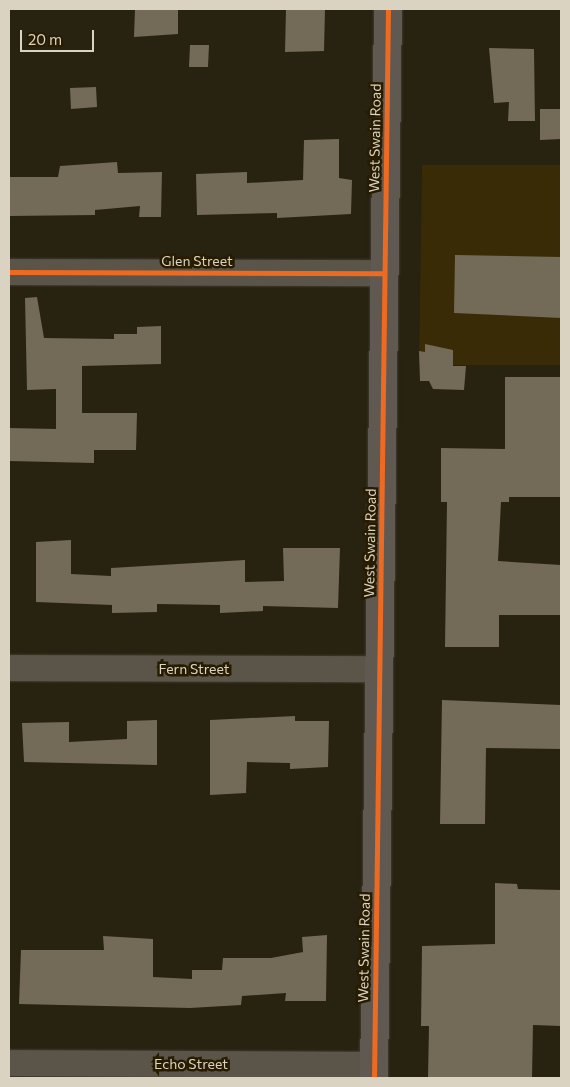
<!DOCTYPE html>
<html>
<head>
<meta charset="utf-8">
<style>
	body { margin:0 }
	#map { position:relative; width:570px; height:1087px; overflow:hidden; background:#282211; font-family:Commissioner,sans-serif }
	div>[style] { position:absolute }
	.built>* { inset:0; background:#382b05 }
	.building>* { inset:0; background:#736b58 }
	.roads { filter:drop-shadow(0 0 1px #413c30) drop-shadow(0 0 1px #413c30) }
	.street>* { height:26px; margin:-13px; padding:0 13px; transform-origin:13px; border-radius:13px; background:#5a5548 }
	.secondary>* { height:28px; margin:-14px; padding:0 14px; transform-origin:14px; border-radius:14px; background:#605952 }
	.cycleway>* { height:5px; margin:-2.5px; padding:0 2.5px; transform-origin:2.5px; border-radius:2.5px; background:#ed6a23 }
	span { translate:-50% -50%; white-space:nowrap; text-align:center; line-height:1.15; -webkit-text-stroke:5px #281c00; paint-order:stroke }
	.street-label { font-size:14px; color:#dad3c2 }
	.frame { position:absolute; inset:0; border:10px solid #dad3c2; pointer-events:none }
	.scale { position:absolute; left:20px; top:30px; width:74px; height:22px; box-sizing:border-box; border:2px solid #dad3c2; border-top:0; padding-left:6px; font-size:15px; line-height:18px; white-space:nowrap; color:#dad3c2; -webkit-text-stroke:4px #281c00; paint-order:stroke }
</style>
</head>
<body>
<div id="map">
	<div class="built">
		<i style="clip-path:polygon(422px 165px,561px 165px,561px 365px,419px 365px)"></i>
	</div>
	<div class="building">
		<i style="clip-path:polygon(135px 9px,178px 9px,178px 34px,134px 37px)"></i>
		<i style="clip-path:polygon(286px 9px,325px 9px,324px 51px,285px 52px)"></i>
		<i style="clip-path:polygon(190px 45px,209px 45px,208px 67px,189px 67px)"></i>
		<i style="clip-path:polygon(489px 48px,534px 49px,535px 121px,508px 121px,509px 102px,494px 103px)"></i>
		<i style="clip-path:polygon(96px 87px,97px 107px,71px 109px,70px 88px)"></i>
		<i style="clip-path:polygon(540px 109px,561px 109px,561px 139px,540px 140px)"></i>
		<i style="clip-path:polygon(339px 139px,339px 178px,352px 180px,351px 214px,277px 218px,277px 213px,197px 215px,196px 174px,247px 172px,247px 183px,303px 180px,304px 140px)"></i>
		<i style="clip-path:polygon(117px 162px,118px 173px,162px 172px,161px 217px,139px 217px,140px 206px,95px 210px,95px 215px,9px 216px,9px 177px,58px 177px,60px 166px)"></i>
		<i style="clip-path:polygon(455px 255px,561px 257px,561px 318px,454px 313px)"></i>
		<i style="clip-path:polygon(37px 297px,44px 338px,114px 339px,114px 334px,137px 334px,137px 327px,161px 326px,161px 364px,82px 366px,82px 413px,137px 413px,136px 450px,94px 450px,94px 463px,9px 461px,9px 428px,56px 429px,56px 389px,27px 390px,25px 298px)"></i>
		<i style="clip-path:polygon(425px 344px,453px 350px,453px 366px,466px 366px,464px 390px,433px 389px,429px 381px,420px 381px,419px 351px,425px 352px)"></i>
		<i style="clip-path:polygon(505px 377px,561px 377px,561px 497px,509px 497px,509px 502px,501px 502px,498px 561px,561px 565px,561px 615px,499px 615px,499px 647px,445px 647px,447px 502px,441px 502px,441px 448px,505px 449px)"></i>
		<i style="clip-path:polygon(71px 540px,71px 574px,111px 576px,111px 568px,245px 560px,245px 582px,284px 581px,283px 548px,340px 548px,338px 608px,263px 606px,263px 611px,220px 613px,220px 605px,157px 604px,157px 612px,112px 613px,112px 605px,36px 602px,36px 542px)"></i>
		<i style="clip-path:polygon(442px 700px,561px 705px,561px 749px,486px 748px,485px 824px,440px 824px)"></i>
		<i style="clip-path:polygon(295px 716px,295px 721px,329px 721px,328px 767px,290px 769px,290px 763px,247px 762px,246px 793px,210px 795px,210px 720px)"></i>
		<i style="clip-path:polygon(157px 720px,157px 765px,24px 762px,22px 723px,69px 722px,69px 742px,127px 739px,127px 721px)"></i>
		<i style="clip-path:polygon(495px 883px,517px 884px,518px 889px,561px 890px,561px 1026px,533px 1025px,532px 1078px,428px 1078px,429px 1026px,421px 1026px,422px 946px,495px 944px)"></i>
		<i style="clip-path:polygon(327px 935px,326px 1001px,285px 1001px,286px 993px,242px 996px,241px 1005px,190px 1008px,19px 1004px,21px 950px,104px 950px,103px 936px,153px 939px,153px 977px,192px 979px,192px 970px,222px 970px,223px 958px,271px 958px,303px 952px,302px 937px)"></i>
	</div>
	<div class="roads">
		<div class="street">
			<i style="left:9px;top:272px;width:375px;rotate:0.2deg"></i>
			<i style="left:9px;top:668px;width:370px;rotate:0.2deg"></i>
			<i style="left:9px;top:1063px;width:365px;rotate:0.3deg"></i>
		</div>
		<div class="secondary">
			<i style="left:374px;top:1078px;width:1069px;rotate:-89.25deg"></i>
		</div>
	</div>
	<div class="cycleway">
		<i style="left:9px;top:272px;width:375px;rotate:0.2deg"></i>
		<i style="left:374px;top:1078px;width:1069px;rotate:-89.25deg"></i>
	</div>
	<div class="street-label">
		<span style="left:375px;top:138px;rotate:-89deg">West Swain Road</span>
		<span style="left:197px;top:261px">Glen Street</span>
		<span style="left:370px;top:543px;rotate:-89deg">West Swain Road</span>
		<span style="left:194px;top:669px">Fern Street</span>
		<span style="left:364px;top:948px;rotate:-89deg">West Swain Road</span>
		<span style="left:191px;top:1064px">Echo Street</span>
	</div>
	<div class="frame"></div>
	<div class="scale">20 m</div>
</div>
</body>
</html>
